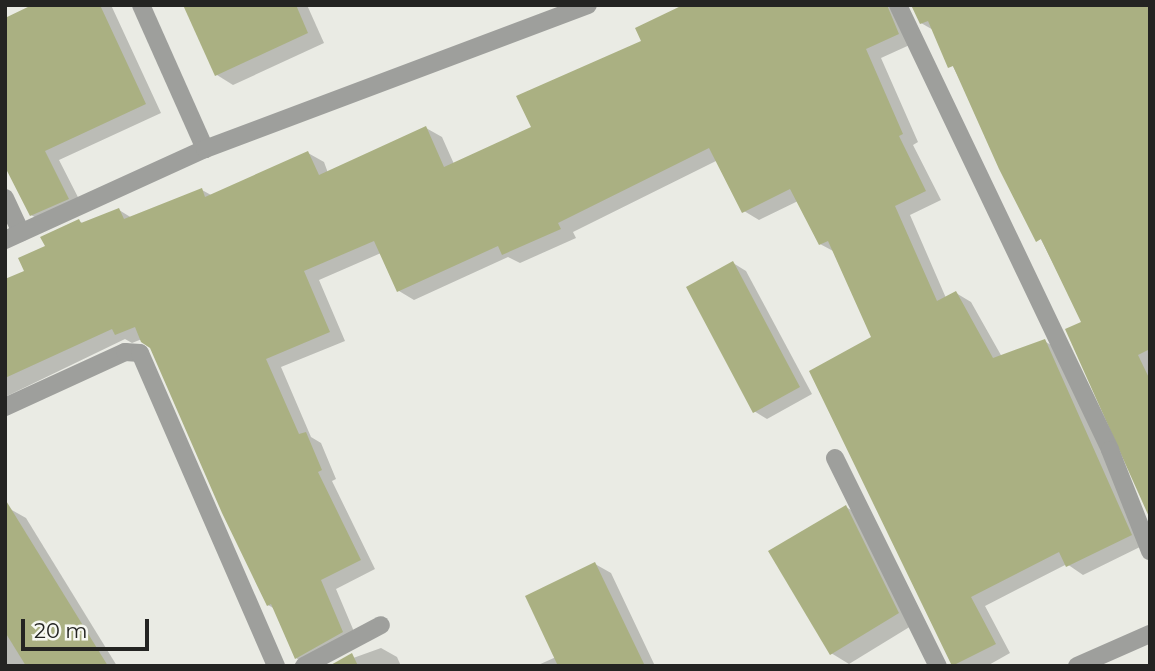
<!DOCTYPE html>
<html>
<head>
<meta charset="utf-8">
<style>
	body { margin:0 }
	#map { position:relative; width:1155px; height:671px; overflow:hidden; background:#eaebe4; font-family:Montserrat,sans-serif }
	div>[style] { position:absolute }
	.shadow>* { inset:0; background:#0003 }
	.building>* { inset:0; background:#aab082 }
	.minor>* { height:18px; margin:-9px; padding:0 9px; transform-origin:9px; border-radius:9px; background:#9e9f9c }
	span { translate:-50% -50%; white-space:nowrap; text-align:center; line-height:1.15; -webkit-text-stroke:5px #f7f8f2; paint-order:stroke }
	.frame { position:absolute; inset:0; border:7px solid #242422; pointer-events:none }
	.scale { position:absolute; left:21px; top:619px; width:128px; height:32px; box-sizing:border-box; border:4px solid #242422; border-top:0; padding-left:9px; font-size:21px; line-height:24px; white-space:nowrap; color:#242422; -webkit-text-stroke:5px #f7f8f2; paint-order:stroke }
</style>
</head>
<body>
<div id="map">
	<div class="shadow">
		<i style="clip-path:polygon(38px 5px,111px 5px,161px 113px,59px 160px,83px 207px,47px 224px,31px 215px)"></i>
		<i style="clip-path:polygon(185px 5px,307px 5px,324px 43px,233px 85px,217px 75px)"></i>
		<i style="clip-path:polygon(721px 5px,908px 5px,902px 14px,914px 43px,881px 58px,918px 142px,913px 145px,941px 200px,910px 215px,946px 298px,956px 293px,971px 302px,1002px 357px,1044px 341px,1060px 350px,1146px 544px,1083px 575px,1067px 564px,985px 606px,1010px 653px,987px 666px,954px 666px,811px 372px,873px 338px,835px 252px,820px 244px,798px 201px,759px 220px,744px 211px,718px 160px,573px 232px,576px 238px,520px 263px,508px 257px,414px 300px,399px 291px,381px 253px,319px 280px,345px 341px,281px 367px,311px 437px,321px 443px,336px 479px,332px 481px,375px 569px,336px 589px,358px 641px,310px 666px,296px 658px,275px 609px,268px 605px,152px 347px,142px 339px,132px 343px,125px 339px,5px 397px,5px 281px,26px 272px,79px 221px,84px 224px,119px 210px,132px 218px,202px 190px,211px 195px,308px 153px,324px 162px,328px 173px,426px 128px,442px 137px,454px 164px,534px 128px)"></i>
		<i style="clip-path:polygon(912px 5px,1150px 5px,1150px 516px,1083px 322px,935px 31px,921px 23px)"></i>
		<i style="clip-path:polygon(733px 263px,746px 271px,812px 394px,767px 419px,754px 411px)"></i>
		<i style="clip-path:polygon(846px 507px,863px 517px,916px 623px,849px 664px,831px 653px)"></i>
		<i style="clip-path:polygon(10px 509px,26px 518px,117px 666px,5px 666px,5px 512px)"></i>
		<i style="clip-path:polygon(595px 564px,611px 573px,655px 666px,536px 666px,556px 657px)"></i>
		<i style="clip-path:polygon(381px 648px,397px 657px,401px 666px,331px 666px)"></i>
	</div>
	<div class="building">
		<i style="clip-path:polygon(32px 5px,100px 5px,146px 104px,45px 151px,69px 199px,30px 216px,5px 167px,5px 18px)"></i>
		<i style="clip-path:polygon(183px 5px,296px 5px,308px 33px,215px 76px)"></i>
		<i style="clip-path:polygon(683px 5px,887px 5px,899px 34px,866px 49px,903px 134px,899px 136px,926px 191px,895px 206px,937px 301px,956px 291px,993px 358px,1045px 339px,1132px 535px,1066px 567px,1059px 552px,971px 597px,996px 644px,952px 666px,809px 371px,871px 337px,828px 241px,819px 245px,790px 189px,742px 213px,709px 148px,558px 223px,561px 229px,502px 255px,498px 246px,397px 292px,374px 241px,304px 271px,330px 332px,266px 359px,299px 434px,306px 432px,322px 470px,318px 472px,361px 560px,321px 580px,343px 632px,295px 659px,271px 604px,267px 606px,222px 513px,150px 348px,141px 342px,135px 327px,115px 335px,112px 329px,5px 378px,5px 279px,24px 271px,18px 258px,45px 246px,40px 237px,79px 219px,81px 223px,119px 208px,124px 219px,202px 188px,205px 197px,308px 151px,319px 175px,426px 126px,444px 167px,531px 127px,516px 96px,641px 41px,635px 28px)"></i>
		<i style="clip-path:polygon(911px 5px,1150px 5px,1150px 349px,1138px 355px,1150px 380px,1150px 519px,1065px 329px,1081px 322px,1041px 239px,1036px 242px,999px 169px,953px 66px,948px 68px,928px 21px,920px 24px)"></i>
		<i style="clip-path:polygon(733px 261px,800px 387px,753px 413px,686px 287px)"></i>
		<i style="clip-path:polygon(5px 499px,108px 666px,26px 666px,5px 632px)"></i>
		<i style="clip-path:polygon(846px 505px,899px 613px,830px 655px,768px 551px)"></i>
		<i style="clip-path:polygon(595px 562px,645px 666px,558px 666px,525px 596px)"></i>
		<i style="clip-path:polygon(352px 653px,358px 666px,329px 666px)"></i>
	</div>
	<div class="minor">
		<i style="left:141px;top:5px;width:158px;rotate:66deg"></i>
		<i style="left:898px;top:5px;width:493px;rotate:64.5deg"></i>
		<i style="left:1110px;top:450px;width:109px;rotate:68.4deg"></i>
		<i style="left:5px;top:198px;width:38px;rotate:65deg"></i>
		<i style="left:5px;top:240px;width:220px;rotate:-24.5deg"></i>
		<i style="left:205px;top:149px;width:409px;rotate:-20.6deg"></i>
		<i style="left:5px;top:407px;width:132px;rotate:-24.6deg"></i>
		<i style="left:125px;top:352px;width:15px;rotate:4deg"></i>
		<i style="left:140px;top:353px;width:341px;rotate:66.5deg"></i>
		<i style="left:835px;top:458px;width:232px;rotate:63.7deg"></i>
		<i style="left:304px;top:666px;width:87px;rotate:-28deg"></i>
		<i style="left:1077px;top:666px;width:80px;rotate:-23.7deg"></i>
	</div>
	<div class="frame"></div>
	<div class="scale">20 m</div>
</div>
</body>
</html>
